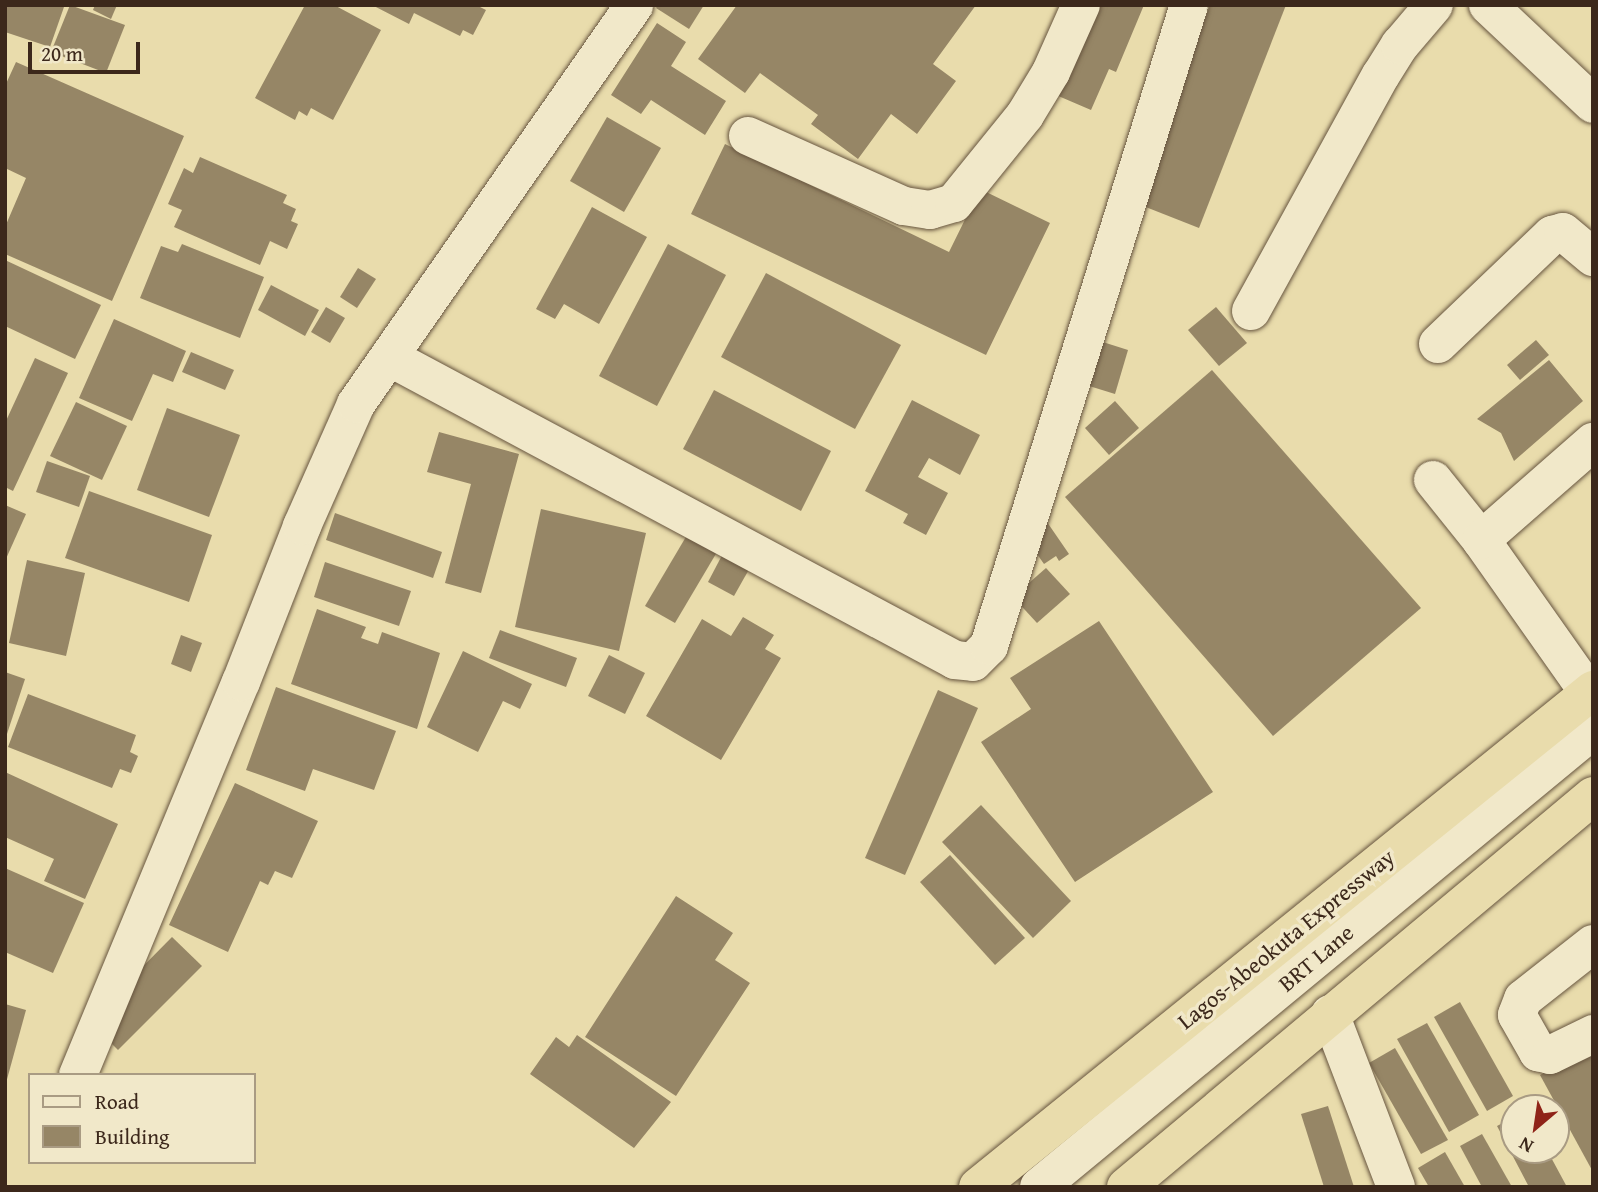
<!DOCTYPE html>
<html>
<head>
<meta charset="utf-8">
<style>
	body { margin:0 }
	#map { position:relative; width:1598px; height:1192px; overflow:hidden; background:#e9dcac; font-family:"Gentium Book Plus",serif }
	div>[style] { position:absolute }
	.building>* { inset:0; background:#968666 }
	.roads { filter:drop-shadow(0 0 2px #67553f) drop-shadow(0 0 2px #67553f) }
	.minor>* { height:38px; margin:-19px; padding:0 19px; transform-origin:19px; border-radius:19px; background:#f1e8c9 }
	.highway>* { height:38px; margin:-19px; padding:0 19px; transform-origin:19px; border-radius:19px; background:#e9dcac }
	span { translate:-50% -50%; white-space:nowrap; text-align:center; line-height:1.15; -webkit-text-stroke:7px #f1e8c9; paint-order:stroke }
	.street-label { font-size:23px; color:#3c281b }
	.frame { position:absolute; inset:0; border:7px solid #3c281b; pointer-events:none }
	.legend { position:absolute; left:28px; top:1073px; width:228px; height:91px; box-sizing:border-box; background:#f1e8c9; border:2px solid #a99b83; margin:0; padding:9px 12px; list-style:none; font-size:21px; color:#3c281b }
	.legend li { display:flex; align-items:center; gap:14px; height:35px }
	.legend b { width:35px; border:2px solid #a99b83 }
	.north { position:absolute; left:1500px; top:1094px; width:70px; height:70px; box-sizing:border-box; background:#f1e8c9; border:2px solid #a99b83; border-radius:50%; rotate:209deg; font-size:19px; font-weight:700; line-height:28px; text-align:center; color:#3c281b }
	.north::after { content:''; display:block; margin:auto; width:24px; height:32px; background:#8f2418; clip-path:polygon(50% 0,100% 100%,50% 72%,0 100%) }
	.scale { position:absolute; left:28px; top:42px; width:112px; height:32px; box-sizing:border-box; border:4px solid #3c281b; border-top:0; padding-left:9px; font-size:21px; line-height:24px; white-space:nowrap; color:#3c281b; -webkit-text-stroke:5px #f1e8c9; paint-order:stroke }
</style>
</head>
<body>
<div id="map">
	<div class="building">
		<i style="clip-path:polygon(5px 5px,64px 7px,50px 47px,5px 32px)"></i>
		<i style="clip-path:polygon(70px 5px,125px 25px,106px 73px,51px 52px)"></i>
		<i style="clip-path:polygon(95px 5px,117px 5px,111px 19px,93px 10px)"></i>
		<i style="clip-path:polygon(305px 5px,334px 5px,381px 30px,333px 120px,311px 108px,307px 116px,299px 111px,295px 120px,255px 98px)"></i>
		<i style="clip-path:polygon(372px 5px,476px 5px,486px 10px,473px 35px,463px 30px,460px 36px,414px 13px,409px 24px)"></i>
		<i style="clip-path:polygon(658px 5px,704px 5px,689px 29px,656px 8px)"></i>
		<i style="clip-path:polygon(737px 5px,976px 5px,933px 64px,956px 81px,917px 134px,891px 114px,858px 159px,811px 124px,818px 115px,760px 73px,745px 93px,698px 59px)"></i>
		<i style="clip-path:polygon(1094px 5px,1144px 5px,1116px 72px,1109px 69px,1091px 110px,1056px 95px)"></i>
		<i style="clip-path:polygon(1210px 5px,1286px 5px,1199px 228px,1133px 202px)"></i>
		<i style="clip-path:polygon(657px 23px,686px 42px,671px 66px,726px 101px,705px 135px,651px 100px,641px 114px,611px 95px)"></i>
		<i style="clip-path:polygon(16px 62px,184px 136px,112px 301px,5px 254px,5px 227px,26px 178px,5px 168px,5px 86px)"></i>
		<i style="clip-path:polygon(607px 117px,661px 148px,624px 212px,570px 181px)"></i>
		<i style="clip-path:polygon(725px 144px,949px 252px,980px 189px,1050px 223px,986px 355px,691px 214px)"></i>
		<i style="clip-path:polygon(200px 157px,287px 195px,283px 203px,296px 209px,291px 221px,298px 224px,287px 249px,270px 241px,260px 265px,174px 227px,182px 210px,168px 204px,184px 168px,193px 173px)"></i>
		<i style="clip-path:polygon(592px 207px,647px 237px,599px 324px,564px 304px,555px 319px,536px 309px)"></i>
		<i style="clip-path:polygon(182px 244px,264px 277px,240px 338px,140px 298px,161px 246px,178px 252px)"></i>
		<i style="clip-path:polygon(668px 244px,726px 275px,657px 406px,599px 376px)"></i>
		<i style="clip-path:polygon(5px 260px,101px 305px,75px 359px,5px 326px)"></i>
		<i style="clip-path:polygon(358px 268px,376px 279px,357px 308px,340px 297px)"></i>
		<i style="clip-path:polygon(766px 273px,901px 345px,855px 429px,721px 357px)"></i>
		<i style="clip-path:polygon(271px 285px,319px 310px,305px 336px,258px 310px)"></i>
		<i style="clip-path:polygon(326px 307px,345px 318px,330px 343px,311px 332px)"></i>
		<i style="clip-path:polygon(1216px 307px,1247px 343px,1219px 366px,1188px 330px)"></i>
		<i style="clip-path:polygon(114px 319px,186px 351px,173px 382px,153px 374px,132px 421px,79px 398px)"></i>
		<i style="clip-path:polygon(1087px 337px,1128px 350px,1115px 394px,1073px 381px)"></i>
		<i style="clip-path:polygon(1536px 340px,1549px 355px,1520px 380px,1507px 365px)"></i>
		<i style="clip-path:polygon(191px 352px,234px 370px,225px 390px,182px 372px)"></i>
		<i style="clip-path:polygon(35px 358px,68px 373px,13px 491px,5px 487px,5px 423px)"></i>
		<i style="clip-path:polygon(1549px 360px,1583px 401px,1514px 461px,1501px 433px,1477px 419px)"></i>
		<i style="clip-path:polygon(1212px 370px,1421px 608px,1273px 736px,1065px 497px)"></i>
		<i style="clip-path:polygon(714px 390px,831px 451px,801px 511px,683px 449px)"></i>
		<i style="clip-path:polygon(912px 400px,980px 435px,960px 475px,929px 458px,918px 477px,948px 493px,926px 535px,903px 523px,908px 514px,865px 491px)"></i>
		<i style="clip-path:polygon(1115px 401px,1139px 428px,1109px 455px,1085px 428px)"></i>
		<i style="clip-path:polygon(76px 402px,127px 426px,102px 480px,50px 456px)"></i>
		<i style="clip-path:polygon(167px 408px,240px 435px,209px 517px,137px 490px)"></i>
		<i style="clip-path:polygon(439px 432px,519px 454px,481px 593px,445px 583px,471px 484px,427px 472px)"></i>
		<i style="clip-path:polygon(47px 461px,90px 476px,79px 507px,36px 492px)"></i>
		<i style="clip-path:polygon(89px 491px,212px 535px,189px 602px,65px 558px)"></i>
		<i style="clip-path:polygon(5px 505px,26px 514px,5px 561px)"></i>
		<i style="clip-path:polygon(541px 509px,646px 533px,619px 651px,515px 627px)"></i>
		<i style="clip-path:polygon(335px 513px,442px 552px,433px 578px,326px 540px)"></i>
		<i style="clip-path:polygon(1047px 522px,1069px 554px,1059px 561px,1056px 556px,1044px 564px,1025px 537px)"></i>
		<i style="clip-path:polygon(690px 530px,720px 547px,675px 623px,645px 606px)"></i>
		<i style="clip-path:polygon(729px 542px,756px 557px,734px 596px,708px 582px)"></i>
		<i style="clip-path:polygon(27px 560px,85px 573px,66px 656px,9px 643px)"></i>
		<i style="clip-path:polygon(325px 562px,411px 591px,399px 626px,314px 597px)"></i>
		<i style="clip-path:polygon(1046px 568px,1070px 594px,1037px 623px,1013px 597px)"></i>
		<i style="clip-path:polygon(317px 609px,366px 627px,361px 638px,378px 644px,382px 632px,440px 653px,417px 729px,291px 684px)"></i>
		<i style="clip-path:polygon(743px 617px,774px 635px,765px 649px,781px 658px,721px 760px,646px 716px,702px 619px,731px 636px)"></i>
		<i style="clip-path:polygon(1099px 621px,1213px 792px,1075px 882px,981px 742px,1031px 709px,1010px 678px)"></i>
		<i style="clip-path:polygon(500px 630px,577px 658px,566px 687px,489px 658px)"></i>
		<i style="clip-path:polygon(181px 635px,202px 643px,191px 672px,171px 664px)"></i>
		<i style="clip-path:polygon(463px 651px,532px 684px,520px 709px,503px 701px,478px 752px,427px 727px)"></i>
		<i style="clip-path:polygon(609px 655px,645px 673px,625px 714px,588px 696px)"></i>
		<i style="clip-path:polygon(5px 672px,25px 679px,6px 737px,5px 737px)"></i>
		<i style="clip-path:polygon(276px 687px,396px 731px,374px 790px,313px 769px,305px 791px,246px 770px)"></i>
		<i style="clip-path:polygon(938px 690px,978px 708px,905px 875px,865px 858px)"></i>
		<i style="clip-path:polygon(28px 694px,136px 735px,130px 752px,138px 756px,131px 773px,120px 769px,112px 788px,8px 747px)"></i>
		<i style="clip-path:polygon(5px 772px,118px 824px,85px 899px,44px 881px,54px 859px,5px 837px)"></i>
		<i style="clip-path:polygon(235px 783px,318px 821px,292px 878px,275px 871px,268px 885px,260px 881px,228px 952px,169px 925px)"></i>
		<i style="clip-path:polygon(981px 805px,1071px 901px,1033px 938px,942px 842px)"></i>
		<i style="clip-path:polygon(950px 855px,1025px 938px,995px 965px,920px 882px)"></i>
		<i style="clip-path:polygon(5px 868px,84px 903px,53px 973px,5px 952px)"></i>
		<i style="clip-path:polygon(676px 896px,733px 933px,715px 960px,750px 983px,676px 1096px,585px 1037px)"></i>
		<i style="clip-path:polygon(172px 937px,202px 966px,118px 1050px,89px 1021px)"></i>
		<i style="clip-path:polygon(1460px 1002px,1513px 1096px,1487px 1111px,1434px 1017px)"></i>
		<i style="clip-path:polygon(5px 1004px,26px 1010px,6px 1083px,5px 1083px)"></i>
		<i style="clip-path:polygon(1427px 1023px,1479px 1115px,1449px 1132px,1397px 1039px)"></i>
		<i style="clip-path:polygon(577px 1035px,671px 1102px,634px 1148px,530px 1074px,556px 1037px,569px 1047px)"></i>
		<i style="clip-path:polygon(1593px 1047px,1593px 1172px,1540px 1075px)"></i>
		<i style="clip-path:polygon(1395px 1048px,1448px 1140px,1421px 1154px,1369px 1063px)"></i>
		<i style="clip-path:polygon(1328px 1106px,1354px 1187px,1324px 1187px,1301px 1114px)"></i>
		<i style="clip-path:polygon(1514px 1117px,1514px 1150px,1547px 1150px,1567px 1187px,1529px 1187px,1497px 1126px)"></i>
		<i style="clip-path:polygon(1482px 1134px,1512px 1187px,1482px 1187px,1460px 1146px)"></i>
		<i style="clip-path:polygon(1445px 1152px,1465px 1187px,1429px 1187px,1418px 1168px)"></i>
	</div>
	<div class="roads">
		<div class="minor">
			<i style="left:1488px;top:5px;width:144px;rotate:43.3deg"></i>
			<i style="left:748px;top:136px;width:171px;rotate:24.2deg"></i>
			<i style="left:904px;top:206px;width:26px;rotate:9deg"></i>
			<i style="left:930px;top:210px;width:25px;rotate:-16deg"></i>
			<i style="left:954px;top:203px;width:113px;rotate:-51.1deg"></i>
			<i style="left:1025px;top:115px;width:50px;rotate:-58.8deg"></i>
			<i style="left:1051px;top:72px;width:73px;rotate:-65.9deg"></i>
			<i style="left:1251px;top:311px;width:269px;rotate:-61.2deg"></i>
			<i style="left:1381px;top:75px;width:36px;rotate:-58deg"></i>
			<i style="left:1400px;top:45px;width:52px;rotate:-49.6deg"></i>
			<i style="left:1438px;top:344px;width:158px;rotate:-43.7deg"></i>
			<i style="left:1552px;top:235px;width:11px;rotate:-15deg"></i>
			<i style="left:1563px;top:232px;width:39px;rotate:40deg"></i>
			<i style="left:389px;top:357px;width:642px;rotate:28.16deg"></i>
			<i style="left:955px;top:660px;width:18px;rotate:6deg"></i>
			<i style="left:973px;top:662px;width:23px;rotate:-45deg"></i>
			<i style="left:989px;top:646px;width:671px;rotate:-72.67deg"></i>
			<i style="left:1433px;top:480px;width:77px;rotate:51.3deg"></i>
			<i style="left:1589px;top:693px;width:187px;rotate:-125.2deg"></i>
			<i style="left:1481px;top:540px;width:149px;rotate:-41.2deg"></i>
			<i style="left:1593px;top:944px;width:89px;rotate:141.8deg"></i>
			<i style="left:1523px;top:999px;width:17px;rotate:111deg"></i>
			<i style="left:1517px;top:1015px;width:43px;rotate:60.4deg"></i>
			<i style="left:1538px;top:1052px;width:12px;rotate:14deg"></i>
			<i style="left:1550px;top:1055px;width:48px;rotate:-26deg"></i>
			<i style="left:1330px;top:1014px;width:185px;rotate:69.1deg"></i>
			<i style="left:78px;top:1075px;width:425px;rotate:-67.5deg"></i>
			<i style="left:241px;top:682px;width:168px;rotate:-68.6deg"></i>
			<i style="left:302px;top:526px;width:133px;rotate:-66.1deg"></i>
			<i style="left:356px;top:404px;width:486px;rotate:-55.1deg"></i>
			<i style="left:1039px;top:1187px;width:718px;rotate:-39.52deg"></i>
		</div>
		<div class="highway">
			<i style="left:978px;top:1187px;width:791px;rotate:-38.94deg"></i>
			<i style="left:1126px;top:1187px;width:609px;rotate:-39.94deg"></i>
		</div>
	</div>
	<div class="street-label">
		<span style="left:1286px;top:939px;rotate:-39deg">Lagos-Abeokuta Expressway</span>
		<span style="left:1316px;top:958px;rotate:-40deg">BRT Lane</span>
	</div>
	<div class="frame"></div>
	<ul class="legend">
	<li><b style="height:9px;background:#f1e8c9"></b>Road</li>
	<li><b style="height:19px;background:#968666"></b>Building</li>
	</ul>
	<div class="north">N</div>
	<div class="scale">20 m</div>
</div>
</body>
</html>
